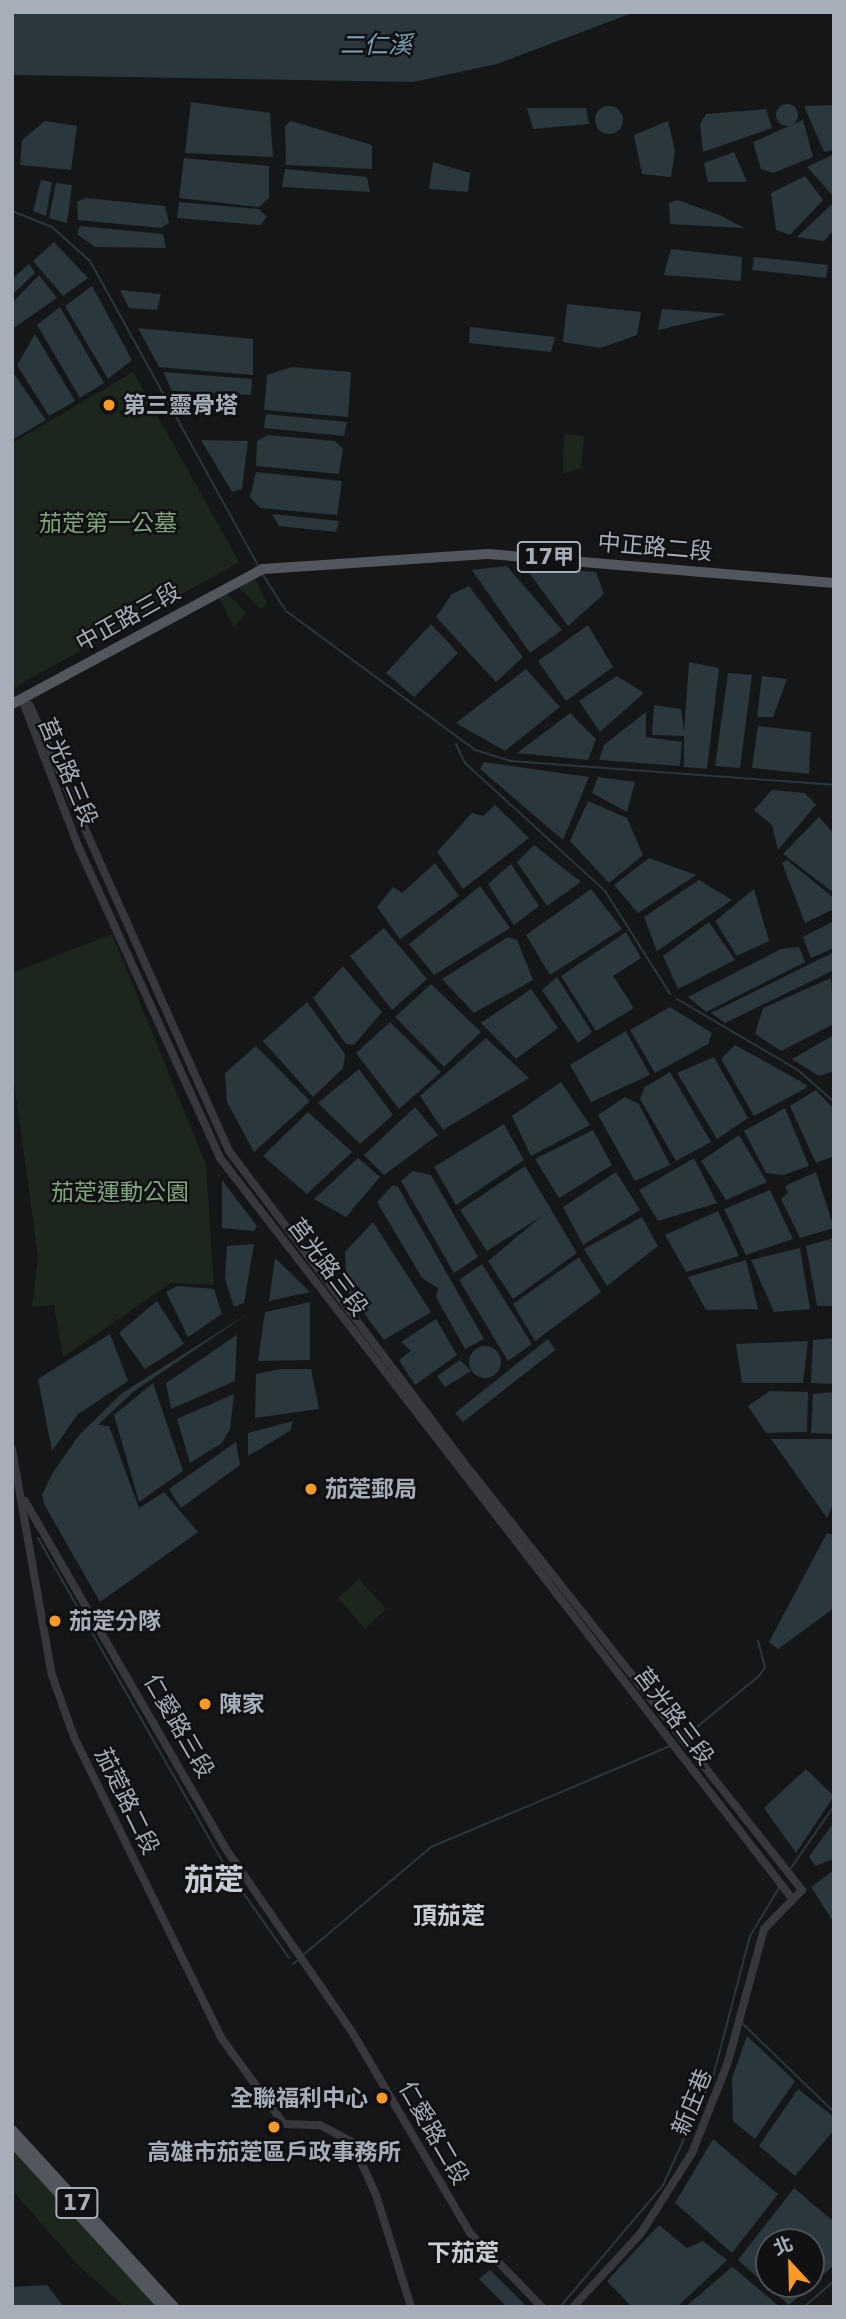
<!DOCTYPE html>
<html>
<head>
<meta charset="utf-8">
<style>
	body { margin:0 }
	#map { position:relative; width:846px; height:2319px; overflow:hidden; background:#151618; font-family:"DejaVu Sans","Noto Sans TC",sans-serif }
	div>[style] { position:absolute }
	.green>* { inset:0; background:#1d261d }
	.water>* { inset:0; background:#2a373d }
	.round { border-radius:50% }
	.stream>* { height:2px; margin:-1px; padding:0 1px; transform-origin:1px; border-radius:1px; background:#2a373d }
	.tertiary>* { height:8px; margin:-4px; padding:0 4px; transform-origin:4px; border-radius:4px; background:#36383d }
	.primary>* { height:10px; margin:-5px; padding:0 5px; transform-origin:5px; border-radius:5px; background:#52565d }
	.dots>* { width:19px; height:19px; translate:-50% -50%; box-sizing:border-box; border:4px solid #111113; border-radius:50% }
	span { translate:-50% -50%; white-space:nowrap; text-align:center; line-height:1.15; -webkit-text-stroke:5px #111113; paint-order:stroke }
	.shield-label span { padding:2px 5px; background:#111113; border:2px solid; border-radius:5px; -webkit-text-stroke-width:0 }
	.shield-label { font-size:21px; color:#a6aeb9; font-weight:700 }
	.poi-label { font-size:23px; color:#a6aeb9; font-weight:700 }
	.left { translate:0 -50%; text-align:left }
	.right { translate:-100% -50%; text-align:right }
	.park-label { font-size:23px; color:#7ea67b }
	.street-label { font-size:23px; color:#a6aeb9 }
	.water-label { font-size:24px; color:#7aa3b8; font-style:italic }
	.neighbourhood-label { font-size:24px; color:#c8cdd5; font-weight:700 }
	.district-label { font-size:30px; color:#c8cdd5; font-weight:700 }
	.frame { position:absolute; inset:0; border:14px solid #a6aeb9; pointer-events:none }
	.north { position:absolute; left:755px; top:2228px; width:70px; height:70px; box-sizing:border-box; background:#111113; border:2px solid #4d5055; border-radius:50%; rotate:338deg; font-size:19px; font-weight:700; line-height:28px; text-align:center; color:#a6aeb9 }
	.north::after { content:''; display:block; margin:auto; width:24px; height:32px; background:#ff9a26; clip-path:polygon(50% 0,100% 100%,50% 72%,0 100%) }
</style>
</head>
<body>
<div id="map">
	<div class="green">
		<i style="clip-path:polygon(133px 372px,239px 562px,12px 689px,12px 443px)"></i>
		<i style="clip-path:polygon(564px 434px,584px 436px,581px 468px,563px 474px)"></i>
		<i style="clip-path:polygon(254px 576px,267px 603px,261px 609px,239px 588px)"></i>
		<i style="clip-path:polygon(226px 592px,246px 613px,234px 628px,218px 596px)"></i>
		<i style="clip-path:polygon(112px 934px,206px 1165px,214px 1285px,171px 1283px,63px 1357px,54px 1305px,32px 1307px,38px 1256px,12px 1068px,12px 973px)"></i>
		<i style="clip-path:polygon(359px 1579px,386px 1609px,365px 1629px,338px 1598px)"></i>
		<i style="clip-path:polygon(12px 2147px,158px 2307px,125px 2307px,80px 2267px,12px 2190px)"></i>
	</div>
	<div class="water">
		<i style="clip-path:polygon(12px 12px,635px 12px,497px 64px,413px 82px,12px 75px)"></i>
		<i style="clip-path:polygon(191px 102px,270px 113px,273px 157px,185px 153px)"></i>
		<i class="round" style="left:776px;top:104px;width:22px;height:22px"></i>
		<i style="clip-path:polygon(834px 105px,834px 150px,824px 152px,804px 106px)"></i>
		<i class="round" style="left:595px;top:106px;width:28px;height:28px"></i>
		<i style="clip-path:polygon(527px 108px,586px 108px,589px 124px,533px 129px)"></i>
		<i style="clip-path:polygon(766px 109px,772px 128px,703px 152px,700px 124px,706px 114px)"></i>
		<i style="clip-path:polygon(803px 120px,813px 157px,773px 173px,761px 169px,753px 142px)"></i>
		<i style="clip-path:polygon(45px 121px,77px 126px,71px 170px,20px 165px,22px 140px)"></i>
		<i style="clip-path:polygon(291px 121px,372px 145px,372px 169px,286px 165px,285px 126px)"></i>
		<i style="clip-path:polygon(668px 121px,675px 151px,671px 177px,642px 174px,634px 135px)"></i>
		<i style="clip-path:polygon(734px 152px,747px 182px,708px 182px,704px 163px)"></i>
		<i style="clip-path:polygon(834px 154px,834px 197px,807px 167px)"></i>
		<i style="clip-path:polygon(184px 158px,269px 166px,269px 198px,259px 207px,179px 198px)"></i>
		<i style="clip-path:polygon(433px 162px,470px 173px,468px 192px,429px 189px)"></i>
		<i style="clip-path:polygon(285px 169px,367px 177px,370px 192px,282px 187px)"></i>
		<i style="clip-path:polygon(805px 176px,823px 200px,790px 235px,776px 230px,771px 193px)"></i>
		<i style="clip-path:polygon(41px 180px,52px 182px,46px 216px,33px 211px)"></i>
		<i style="clip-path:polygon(56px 183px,72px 185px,67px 223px,49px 218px)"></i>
		<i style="clip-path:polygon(85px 198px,165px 206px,169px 223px,161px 228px,78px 220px,77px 202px)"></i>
		<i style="clip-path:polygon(678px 200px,722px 216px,744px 228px,670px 224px,669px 203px)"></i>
		<i style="clip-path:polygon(179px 202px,259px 209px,267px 217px,260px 225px,177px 218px)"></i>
		<i style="clip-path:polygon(834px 202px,834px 230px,824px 241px,797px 237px)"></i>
		<i style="clip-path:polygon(80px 226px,163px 234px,166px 248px,95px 247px,77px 234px)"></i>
		<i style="clip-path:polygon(54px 242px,88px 278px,63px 296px,33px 261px)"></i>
		<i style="clip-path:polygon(671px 249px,742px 257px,741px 281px,664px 275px)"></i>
		<i style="clip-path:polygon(754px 257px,828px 265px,826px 278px,752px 270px)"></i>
		<i style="clip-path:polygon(29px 264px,35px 273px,12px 295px,12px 279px)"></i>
		<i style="clip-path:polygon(39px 275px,57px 298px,12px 329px,12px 303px)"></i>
		<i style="clip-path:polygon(92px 286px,132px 360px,108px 379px,65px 306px)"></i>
		<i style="clip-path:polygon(120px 290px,161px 294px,157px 310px,129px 308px)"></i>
		<i style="clip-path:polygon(567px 304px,641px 312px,637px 335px,601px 348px,563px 342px)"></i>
		<i style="clip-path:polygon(60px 307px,104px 383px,80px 398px,37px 325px)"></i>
		<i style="clip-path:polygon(662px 309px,728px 314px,658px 330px)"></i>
		<i style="clip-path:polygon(470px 327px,555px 337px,551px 352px,469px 343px)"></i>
		<i style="clip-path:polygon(138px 328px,253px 339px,253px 375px,159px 367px)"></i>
		<i style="clip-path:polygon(35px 334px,75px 401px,49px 416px,17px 365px)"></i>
		<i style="clip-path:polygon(292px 367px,351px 372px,348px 417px,264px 410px,267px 375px)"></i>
		<i style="clip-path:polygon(163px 372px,252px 379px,251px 395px,172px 391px)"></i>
		<i style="clip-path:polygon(14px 374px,46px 420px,12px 440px,12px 377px)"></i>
		<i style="clip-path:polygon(266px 414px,347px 422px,344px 436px,264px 428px)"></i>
		<i style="clip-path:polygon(268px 435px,335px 441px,343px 449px,339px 474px,256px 466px,257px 441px)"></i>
		<i style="clip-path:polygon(201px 440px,248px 441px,242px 489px,232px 492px)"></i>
		<i style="clip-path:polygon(256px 472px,342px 481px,337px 515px,260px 508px,250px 497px)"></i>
		<i style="clip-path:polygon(272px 514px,339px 521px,336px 532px,279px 526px)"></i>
		<i style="clip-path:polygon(507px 566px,562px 630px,530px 653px,472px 570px)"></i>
		<i style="clip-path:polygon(525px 567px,596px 572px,604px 594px,568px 626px)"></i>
		<i style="clip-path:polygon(469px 586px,523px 657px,496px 682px,436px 617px,452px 594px)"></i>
		<i style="clip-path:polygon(431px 624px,458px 653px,414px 697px,386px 673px)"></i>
		<i style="clip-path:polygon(588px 625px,613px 667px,566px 701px,538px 661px)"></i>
		<i style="clip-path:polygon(689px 662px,719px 668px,707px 769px,684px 767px,684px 736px,652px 735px,654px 705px,681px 709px,684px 732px)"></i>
		<i style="clip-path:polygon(526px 669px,560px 707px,505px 751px,456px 723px)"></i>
		<i style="clip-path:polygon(728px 673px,752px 675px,740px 768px,715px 766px)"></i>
		<i style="clip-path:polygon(617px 676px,644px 693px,600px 732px,579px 701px)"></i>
		<i style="clip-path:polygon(762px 676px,787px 679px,773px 717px,757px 717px)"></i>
		<i style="clip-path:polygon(646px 712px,646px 737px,682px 742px,680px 766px,599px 760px,604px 745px)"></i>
		<i style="clip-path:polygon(570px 713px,596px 739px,588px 760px,517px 753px)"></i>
		<i style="clip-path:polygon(758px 726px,811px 732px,809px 774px,752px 768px)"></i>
		<i style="clip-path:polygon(484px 762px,589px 777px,563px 840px,480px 769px)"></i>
		<i style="clip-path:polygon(598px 777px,635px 782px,627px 812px,592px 793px)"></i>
		<i style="clip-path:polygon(772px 790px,805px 793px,816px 805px,778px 850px,772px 825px,754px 810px)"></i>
		<i style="clip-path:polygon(588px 801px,627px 818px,643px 855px,609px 883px,570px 841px)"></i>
		<i style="clip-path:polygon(495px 805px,529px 838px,463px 889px,437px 852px,472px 813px,483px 816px)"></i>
		<i style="clip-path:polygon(819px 817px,834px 834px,834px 893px,783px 854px)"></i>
		<i style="clip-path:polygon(534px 845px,581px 882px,547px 906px,517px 862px)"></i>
		<i style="clip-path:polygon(649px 858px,696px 875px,638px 913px,614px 885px)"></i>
		<i style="clip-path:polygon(787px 860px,834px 898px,834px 909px,805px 923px,782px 863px)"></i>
		<i style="clip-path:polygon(435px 863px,459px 896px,400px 939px,377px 907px,393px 887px,402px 893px)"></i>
		<i style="clip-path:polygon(511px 864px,539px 906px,514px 925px,488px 884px)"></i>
		<i style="clip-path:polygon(699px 880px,732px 900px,657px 951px,644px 917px)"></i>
		<i style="clip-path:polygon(480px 886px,510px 928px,434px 975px,409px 944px)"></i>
		<i style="clip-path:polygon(591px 889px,622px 929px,550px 975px,526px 935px)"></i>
		<i style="clip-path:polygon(754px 889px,769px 941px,737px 956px,715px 921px)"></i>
		<i style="clip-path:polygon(834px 921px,834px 948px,811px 958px,803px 937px)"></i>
		<i style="clip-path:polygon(709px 922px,735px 960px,678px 989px,663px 956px)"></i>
		<i style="clip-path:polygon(384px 928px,427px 979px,392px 1010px,350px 956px)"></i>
		<i style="clip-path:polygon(626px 932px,641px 958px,613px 976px,634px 1008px,596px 1031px,561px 976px)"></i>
		<i style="clip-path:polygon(508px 937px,517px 940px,533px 980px,474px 1013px,442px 979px)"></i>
		<i style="clip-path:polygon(799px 947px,805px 962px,706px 1012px,688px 997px,781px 949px)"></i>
		<i style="clip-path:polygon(834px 952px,834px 970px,725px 1023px,711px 1013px)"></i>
		<i style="clip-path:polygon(343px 966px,382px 1012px,354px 1045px,346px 1044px,313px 998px)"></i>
		<i style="clip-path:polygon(557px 977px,592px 1032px,578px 1043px,542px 990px)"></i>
		<i style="clip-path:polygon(831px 978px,834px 1024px,781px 1051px,755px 1034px,763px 1008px)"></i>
		<i style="clip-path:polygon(431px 984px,481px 1032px,444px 1067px,395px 1017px)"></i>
		<i style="clip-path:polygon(531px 989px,558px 1028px,516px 1059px,481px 1023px)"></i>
		<i style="clip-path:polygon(307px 1002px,345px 1054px,343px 1068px,313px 1097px,263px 1041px)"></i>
		<i style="clip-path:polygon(670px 1007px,712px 1033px,708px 1044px,655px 1073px,630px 1030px)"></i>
		<i style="clip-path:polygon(390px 1022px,441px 1072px,399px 1109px,356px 1053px)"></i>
		<i style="clip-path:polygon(626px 1031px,650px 1075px,591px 1102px,570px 1065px)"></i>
		<i style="clip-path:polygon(834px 1035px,834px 1071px,819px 1076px,792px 1059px)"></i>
		<i style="clip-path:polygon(486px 1038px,529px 1078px,443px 1130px,420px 1096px)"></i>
		<i style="clip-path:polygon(735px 1045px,807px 1085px,806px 1088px,754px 1116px,721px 1059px)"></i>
		<i style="clip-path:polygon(256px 1046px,310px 1101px,254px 1152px,227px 1102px,225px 1073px)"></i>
		<i style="clip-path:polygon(714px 1057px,748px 1118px,717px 1139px,677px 1073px)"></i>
		<i style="clip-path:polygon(359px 1069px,393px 1115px,360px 1144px,318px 1103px)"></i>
		<i style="clip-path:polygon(670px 1072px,711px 1142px,676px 1161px,640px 1099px,645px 1087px)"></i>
		<i style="clip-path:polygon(561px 1082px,590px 1125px,531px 1156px,512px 1116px)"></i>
		<i style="clip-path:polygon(816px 1090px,834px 1109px,834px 1156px,816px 1163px,790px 1106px)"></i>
		<i style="clip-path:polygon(625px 1097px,639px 1104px,670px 1165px,635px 1181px,598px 1115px)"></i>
		<i style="clip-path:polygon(415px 1107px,438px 1135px,384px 1175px,364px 1155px)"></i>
		<i style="clip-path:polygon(785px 1108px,809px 1166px,783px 1175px,766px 1173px,744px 1131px)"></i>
		<i style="clip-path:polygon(308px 1112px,352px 1152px,307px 1194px,263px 1156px)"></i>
		<i style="clip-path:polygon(504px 1124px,524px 1160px,456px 1205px,434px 1167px)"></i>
		<i style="clip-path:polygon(593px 1130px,612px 1165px,559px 1198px,535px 1159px)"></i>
		<i style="clip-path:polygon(739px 1135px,767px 1182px,726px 1200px,701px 1161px)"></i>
		<i style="clip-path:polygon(358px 1158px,380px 1177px,346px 1217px,314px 1199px)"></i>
		<i style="clip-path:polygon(694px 1158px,717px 1203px,658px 1221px,639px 1190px)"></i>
		<i style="clip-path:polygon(525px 1166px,577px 1253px,513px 1299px,488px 1261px,542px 1216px,487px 1251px,460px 1210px)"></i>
		<i style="clip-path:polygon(413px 1171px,431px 1175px,478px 1257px,454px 1273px,401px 1181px)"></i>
		<i style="clip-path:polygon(616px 1172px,640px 1210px,583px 1245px,563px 1207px)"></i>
		<i style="clip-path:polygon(816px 1172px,834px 1228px,800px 1238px,781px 1199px,788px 1193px,785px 1186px)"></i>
		<i style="clip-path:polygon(222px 1180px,257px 1226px,254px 1231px,222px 1228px)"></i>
		<i style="clip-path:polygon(393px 1185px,398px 1187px,484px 1339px,465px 1349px,436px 1297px,438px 1288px,422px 1278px,377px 1202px)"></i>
		<i style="clip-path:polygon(770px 1190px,793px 1239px,746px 1255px,724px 1209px)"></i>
		<i style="clip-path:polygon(718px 1211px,739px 1256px,686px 1272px,665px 1235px)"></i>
		<i style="clip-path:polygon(642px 1217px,658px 1246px,607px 1286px,584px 1249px)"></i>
		<i style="clip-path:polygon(373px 1222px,431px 1312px,384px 1340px,347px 1291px,345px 1252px)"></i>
		<i style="clip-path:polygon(834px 1238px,834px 1306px,817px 1306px,806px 1246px)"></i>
		<i style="clip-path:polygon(254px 1244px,244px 1303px,234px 1307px,225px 1279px,227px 1246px)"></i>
		<i style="clip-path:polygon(800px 1248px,810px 1309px,774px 1312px,751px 1260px)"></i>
		<i style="clip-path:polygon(579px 1257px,601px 1292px,535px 1341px,513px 1304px)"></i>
		<i style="clip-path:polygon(275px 1258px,310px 1292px,269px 1301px)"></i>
		<i style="clip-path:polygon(746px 1260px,758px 1309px,706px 1310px,688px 1277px)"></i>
		<i style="clip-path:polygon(482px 1264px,532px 1344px,508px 1361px,459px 1280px)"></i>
		<i style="clip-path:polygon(177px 1286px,214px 1289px,222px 1314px,188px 1337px,166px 1292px)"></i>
		<i style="clip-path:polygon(157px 1301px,184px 1344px,145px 1369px,119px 1333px)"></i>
		<i style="clip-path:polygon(310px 1302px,310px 1360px,258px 1361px,265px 1312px)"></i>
		<i style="clip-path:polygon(252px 1311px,133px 1392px,98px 1425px,109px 1426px,139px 1508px,164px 1492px,198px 1532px,100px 1602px,45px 1506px,42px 1495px,52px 1474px,79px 1435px,122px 1393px)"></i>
		<i style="clip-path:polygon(436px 1319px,457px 1355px,415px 1385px,399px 1360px,411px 1351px,401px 1342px)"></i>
		<i style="clip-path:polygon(110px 1334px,128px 1381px,78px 1414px,52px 1451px,38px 1379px)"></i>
		<i style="clip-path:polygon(237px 1335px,235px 1381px,171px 1409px,166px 1383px)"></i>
		<i style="clip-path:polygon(834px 1338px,834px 1384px,811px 1383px,813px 1340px)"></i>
		<i style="clip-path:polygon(548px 1339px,555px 1350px,463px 1422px,455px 1413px)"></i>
		<i style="clip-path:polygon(808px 1341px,803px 1383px,742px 1383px,736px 1344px)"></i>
		<i class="round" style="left:469px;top:1346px;width:32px;height:32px"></i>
		<i style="clip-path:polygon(460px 1360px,471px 1371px,445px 1387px,437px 1376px)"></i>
		<i style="clip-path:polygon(281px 1369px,311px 1369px,319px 1409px,255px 1418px,256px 1374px)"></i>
		<i style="clip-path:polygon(153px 1383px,183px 1471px,139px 1502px,114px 1415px)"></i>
		<i style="clip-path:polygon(770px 1391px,808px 1392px,807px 1432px,766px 1433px,748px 1406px)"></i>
		<i style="clip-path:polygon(834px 1392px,834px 1434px,811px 1433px,813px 1394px)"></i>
		<i style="clip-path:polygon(234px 1394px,230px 1429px,222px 1443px,190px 1463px,177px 1419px)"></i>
		<i style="clip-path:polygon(293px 1421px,290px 1431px,248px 1456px,248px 1433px)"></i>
		<i style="clip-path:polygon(771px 1439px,834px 1439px,834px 1503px,827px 1518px)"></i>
		<i style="clip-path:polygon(236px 1442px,240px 1465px,181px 1508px,169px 1489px)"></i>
		<i style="clip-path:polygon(827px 1533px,834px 1535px,834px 1608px,778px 1649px,769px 1642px)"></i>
		<i style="clip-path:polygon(806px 1769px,834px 1796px,796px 1853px,764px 1808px)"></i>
		<i style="clip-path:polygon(834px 1822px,834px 1859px,815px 1866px,809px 1857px)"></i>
		<i style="clip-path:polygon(834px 1870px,834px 1923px,811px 1887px)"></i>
		<i style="clip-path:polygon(747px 2036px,795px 2081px,755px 2139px,733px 2121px,732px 2078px)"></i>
		<i style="clip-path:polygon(798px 2089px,834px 2117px,834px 2130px,795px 2176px,759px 2146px)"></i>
		<i style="clip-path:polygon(713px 2139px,778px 2194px,732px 2253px,675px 2203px)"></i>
		<i style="clip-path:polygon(evenodd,794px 2188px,834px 2222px,834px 2265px,789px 2305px,738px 2260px,794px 2188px,769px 2242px,811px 2242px,811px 2284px,769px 2284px,769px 2242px)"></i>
		<i style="clip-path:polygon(659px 2225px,687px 2248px,703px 2241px,727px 2260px,677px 2307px,632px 2307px,607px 2281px)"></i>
		<i style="clip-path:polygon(732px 2267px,735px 2269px,780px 2307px,685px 2307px)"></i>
		<i style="clip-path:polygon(490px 2270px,527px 2307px,507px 2307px,479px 2279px)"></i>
		<i style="clip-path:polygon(47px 2285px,64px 2307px,12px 2307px,12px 2287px)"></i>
	</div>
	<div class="stream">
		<i style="left:12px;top:211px;width:43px;rotate:21.8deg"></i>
		<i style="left:52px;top:227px;width:51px;rotate:41.8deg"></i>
		<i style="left:90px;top:261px;width:350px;rotate:61.1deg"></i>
		<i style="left:263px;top:575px;width:43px;rotate:57.4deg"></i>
		<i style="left:286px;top:611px;width:235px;rotate:36.3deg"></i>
		<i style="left:475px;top:750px;width:37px;rotate:17deg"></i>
		<i style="left:510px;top:761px;width:325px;rotate:4.2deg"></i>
		<i style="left:456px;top:744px;width:21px;rotate:65deg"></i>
		<i style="left:465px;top:763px;width:190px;rotate:42.4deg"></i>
		<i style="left:605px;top:891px;width:122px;rotate:57.7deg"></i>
		<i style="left:677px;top:999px;width:140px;rotate:30.4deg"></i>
		<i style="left:798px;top:1070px;width:48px;rotate:41.6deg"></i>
		<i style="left:38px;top:1538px;width:387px;rotate:60.3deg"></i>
		<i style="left:230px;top:1874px;width:103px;rotate:54.9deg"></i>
		<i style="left:686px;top:1736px;width:94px;rotate:-39.4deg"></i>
		<i style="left:759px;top:1676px;width:11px;rotate:-56deg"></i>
		<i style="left:765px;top:1667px;width:27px;rotate:-105deg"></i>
		<i style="left:791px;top:1868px;width:75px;rotate:-55.3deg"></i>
		<i style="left:302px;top:1956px;width:169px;rotate:-40.2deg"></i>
		<i style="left:431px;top:1847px;width:259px;rotate:-22.9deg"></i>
		<i style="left:293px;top:1964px;width:6px;rotate:-39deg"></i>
		<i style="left:742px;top:2023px;width:128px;rotate:44.1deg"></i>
		<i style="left:560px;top:2307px;width:160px;rotate:-49.8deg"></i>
		<i style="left:663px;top:2185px;width:123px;rotate:-65.5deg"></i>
		<i style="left:714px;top:2073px;width:142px;rotate:-75.3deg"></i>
		<i style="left:750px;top:1936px;width:56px;rotate:-58.9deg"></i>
		<i style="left:804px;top:2307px;width:40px;rotate:-41deg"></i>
	</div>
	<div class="tertiary">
		<i style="left:22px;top:699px;width:11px;rotate:41deg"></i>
		<i style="left:30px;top:706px;width:487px;rotate:65.9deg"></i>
		<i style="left:229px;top:1151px;width:403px;rotate:53deg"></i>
		<i style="left:472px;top:1473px;width:532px;rotate:51.64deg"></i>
		<i style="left:802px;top:1890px;width:54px;rotate:134.3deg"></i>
		<i style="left:764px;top:1929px;width:141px;rotate:105.2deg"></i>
		<i style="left:727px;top:2065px;width:95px;rotate:111.7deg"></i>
		<i style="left:692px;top:2153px;width:95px;rotate:122.5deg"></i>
		<i style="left:641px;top:2233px;width:100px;rotate:132.6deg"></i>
		<i style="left:22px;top:699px;width:157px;rotate:69.1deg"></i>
		<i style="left:78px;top:846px;width:343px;rotate:65.5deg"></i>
		<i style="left:220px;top:1158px;width:934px;rotate:52.31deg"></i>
		<i style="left:12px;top:1449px;width:230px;rotate:80deg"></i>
		<i style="left:52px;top:1675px;width:66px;rotate:70.5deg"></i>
		<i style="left:74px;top:1737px;width:336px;rotate:63.9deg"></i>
		<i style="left:222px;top:2039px;width:105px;rotate:53.9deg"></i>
		<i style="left:284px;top:2124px;width:36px;rotate:2deg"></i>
		<i style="left:320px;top:2125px;width:36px;rotate:28deg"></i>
		<i style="left:352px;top:2142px;width:58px;rotate:65.6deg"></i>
		<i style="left:376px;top:2195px;width:117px;rotate:72.6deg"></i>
		<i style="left:25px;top:1501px;width:405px;rotate:60deg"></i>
		<i style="left:228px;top:1852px;width:216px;rotate:55.4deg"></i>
		<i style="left:351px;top:2030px;width:235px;rotate:59.6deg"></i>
		<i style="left:470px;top:2233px;width:103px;rotate:45.8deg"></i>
	</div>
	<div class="primary">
		<i style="left:12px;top:704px;width:285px;rotate:-28.3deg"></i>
		<i style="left:263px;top:569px;width:225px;rotate:-3.8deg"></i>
		<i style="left:488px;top:554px;width:347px;rotate:4.8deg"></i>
		<i style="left:12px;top:2130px;width:240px;rotate:47.5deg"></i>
		<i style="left:12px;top:2142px;width:224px;rotate:47.5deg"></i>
	</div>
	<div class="dots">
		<i style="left:109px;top:405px;background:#ff9a26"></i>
		<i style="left:311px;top:1489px;background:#ff9a26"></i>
		<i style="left:55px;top:1621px;background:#ff9a26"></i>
		<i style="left:205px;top:1704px;background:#ff9a26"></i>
		<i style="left:382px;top:2098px;background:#ff9a26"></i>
		<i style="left:274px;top:2127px;background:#ff9a26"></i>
	</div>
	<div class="shield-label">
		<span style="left:549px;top:557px">17甲</span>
		<span style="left:77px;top:2203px">17</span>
	</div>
	<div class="poi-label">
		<span class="left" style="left:123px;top:405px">第三靈骨塔</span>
		<span class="left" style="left:325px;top:1489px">茄萣郵局</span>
		<span class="left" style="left:69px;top:1621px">茄萣分隊</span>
		<span class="left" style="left:219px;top:1704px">陳家</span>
		<span class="right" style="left:368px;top:2098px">全聯福利中心</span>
		<span style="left:274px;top:2152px">高雄市茄萣區戶政事務所</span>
	</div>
	<div class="park-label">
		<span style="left:108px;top:523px">茄萣第一公墓</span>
		<span style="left:120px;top:1192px">茄萣運動公園</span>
	</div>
	<div class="street-label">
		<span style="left:655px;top:547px;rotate:5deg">中正路二段</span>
		<span style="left:128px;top:617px;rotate:-29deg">中正路三段</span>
		<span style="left:68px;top:772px;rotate:67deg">莒光路三段</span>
		<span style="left:328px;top:1267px;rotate:53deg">莒光路三段</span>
		<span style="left:674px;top:1716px;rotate:53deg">莒光路三段</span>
		<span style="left:179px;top:1726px;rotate:60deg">仁愛路三段</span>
		<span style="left:127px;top:1801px;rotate:64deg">茄萣路二段</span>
		<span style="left:692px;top:2102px;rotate:-68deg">新庄巷</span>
		<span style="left:434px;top:2133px;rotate:60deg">仁愛路二段</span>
	</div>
	<div class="water-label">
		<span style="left:376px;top:46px">二仁溪</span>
	</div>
	<div class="neighbourhood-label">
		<span style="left:449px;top:1917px">頂茄萣</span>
		<span style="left:463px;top:2254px">下茄萣</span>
	</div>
	<div class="district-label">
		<span style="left:214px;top:1880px">茄萣</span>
	</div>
	<div class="frame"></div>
	<div class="north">北</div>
</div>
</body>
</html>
